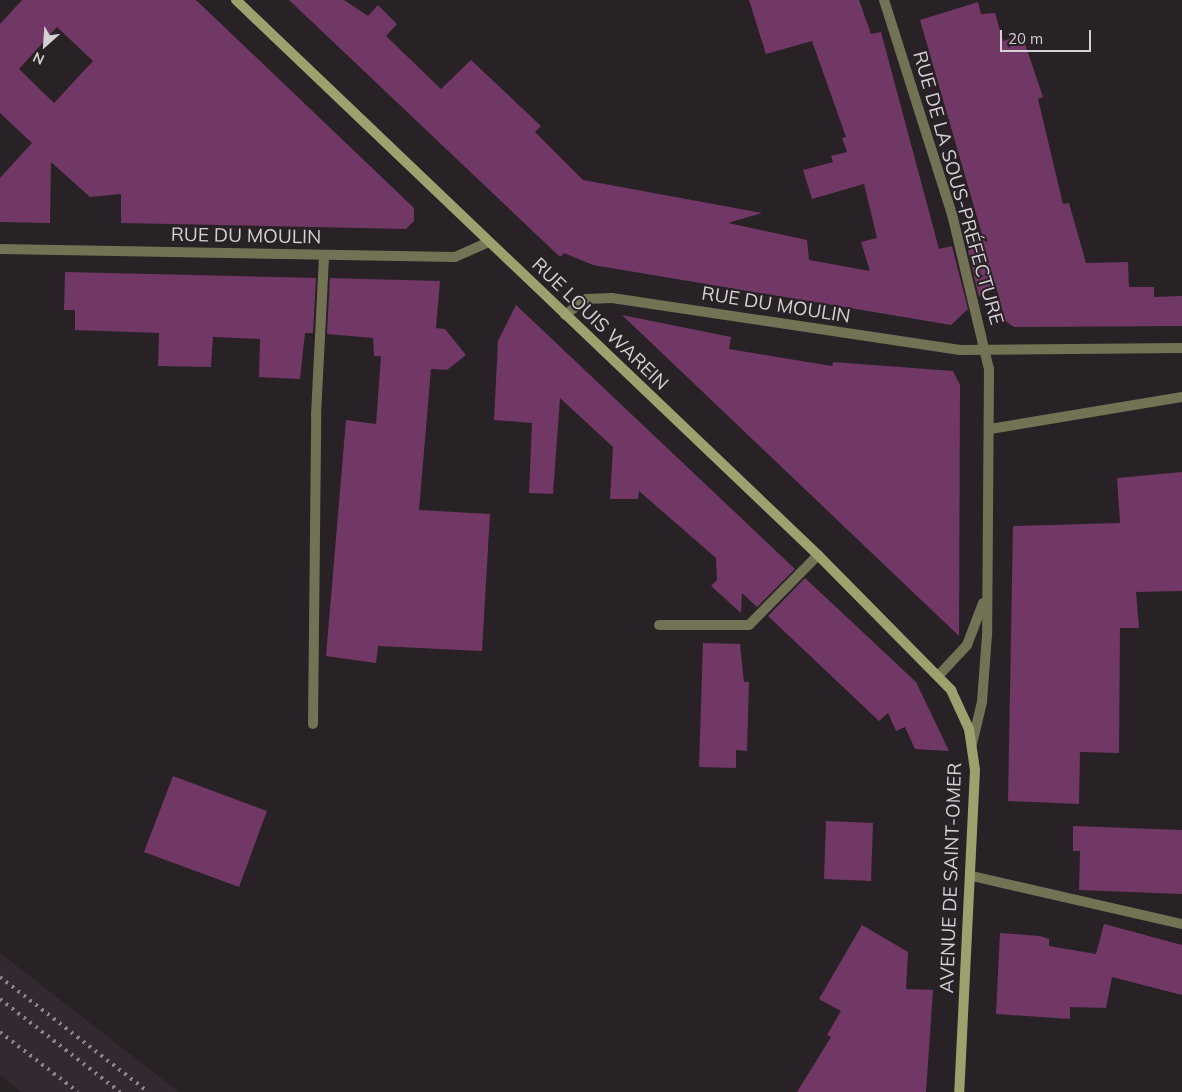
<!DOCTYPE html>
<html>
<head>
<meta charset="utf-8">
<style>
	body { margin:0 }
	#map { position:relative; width:1182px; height:1092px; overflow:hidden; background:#282226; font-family:Mulish,sans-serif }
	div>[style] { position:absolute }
	.built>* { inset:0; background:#342831 }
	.building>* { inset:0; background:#713765 }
	.service>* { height:10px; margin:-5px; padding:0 5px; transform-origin:5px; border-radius:5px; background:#727354 }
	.minor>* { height:10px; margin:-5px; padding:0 5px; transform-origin:5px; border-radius:5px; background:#727354 }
	.secondary>* { height:10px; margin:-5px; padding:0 5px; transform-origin:5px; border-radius:5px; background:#9ea06d }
	.rail>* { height:4px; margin-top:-2px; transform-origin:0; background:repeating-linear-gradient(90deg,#8a8488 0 2.5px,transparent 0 7.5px) }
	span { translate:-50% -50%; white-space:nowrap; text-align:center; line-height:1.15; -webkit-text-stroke:4px #282226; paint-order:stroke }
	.street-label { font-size:19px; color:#d5d0d3 }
	.north { position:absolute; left:20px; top:20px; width:50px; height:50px; -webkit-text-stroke:4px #282226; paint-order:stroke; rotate:206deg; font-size:14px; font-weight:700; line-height:20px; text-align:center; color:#d5d0d3 }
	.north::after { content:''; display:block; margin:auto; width:18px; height:22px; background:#d5d0d3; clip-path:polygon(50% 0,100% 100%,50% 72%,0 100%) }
	.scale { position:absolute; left:1000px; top:30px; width:91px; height:22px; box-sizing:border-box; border:2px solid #d5d0d3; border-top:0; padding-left:6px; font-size:15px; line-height:18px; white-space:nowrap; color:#d5d0d3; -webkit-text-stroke:4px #282226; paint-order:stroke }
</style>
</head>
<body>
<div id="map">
	<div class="built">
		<i style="clip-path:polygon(0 953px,95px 1027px,179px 1092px,21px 1092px,0 1075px)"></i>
	</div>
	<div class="building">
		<i style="clip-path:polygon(evenodd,22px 0,196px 0,414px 208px,414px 221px,406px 229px,121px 223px,121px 194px,90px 197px,51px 162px,50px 223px,0 222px,0 178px,32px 143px,0 113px,0 24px,22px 0,57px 27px,93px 61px,54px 103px,19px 69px,57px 27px)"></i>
		<i style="clip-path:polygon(289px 0,344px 0,368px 16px,378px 5px,397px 24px,386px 36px,441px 89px,471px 60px,541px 126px,535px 132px,583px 180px,762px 213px,728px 223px,807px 240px,809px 260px,870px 271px,861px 242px,877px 238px,864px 184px,812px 199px,803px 170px,833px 162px,831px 156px,847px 152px,842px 138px,846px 137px,812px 41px,766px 54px,749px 0,859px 0,871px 34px,881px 32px,939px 249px,952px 246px,968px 309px,951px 325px,593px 265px,564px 253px,560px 257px)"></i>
		<i style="clip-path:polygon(978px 2px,981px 14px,995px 13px,1003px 41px,1022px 35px,1043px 97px,1038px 99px,1063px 204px,1069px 203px,1086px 263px,1128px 262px,1129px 287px,1154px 287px,1154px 297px,1182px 296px,1182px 326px,1014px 327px,1005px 321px,995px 282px,979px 297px,966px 242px,983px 238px,920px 20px)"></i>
		<i style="clip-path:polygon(65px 272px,316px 278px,313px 333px,305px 333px,300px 379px,259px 377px,260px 339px,213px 337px,211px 367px,158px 366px,159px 333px,75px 330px,75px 310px,64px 310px)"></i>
		<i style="clip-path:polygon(330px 278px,440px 281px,436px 328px,445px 329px,466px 355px,447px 370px,431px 369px,419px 510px,490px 514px,482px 651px,378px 646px,376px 663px,326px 656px,346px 420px,376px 424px,381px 356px,374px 356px,373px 338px,327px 334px)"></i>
		<i style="clip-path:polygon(516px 305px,795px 569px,757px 607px,742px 593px,741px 613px,711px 586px,717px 580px,716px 558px,639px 491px,638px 499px,610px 499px,613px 447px,560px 398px,553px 494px,529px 493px,532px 423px,494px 420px,498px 341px)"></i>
		<i style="clip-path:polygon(622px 315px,731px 337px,729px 349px,759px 354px,832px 366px,833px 362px,953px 371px,960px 385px,959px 636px)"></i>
		<i style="clip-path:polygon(1182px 472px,1182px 591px,1136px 592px,1139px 628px,1120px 628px,1119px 753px,1080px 752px,1079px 804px,1008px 801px,1013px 526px,1120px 523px,1117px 478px)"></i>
		<i style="clip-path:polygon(805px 578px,916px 682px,949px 751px,915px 749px,905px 727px,896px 731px,888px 713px,879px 721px,768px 616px)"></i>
		<i style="clip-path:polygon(703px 643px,740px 644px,744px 682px,749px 682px,747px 751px,736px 750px,736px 768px,699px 767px)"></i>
		<i style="clip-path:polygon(173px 776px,267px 811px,239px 887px,144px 852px)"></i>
		<i style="clip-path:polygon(826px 821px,873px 823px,871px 881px,824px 879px)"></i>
		<i style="clip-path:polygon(1073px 826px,1182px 830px,1182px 894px,1079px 890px,1080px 851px,1073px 851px)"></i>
		<i style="clip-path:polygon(1104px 924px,1182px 945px,1182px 995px,1112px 977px,1106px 1008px,1070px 1007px,1070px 1019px,996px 1014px,1000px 933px,1040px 936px,1049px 939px,1049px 946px,1096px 954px)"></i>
		<i style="clip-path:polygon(862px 925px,908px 952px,906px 989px,933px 990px,926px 1092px,797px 1092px,831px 1037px,827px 1035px,841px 1011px,819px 999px)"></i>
	</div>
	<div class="service">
		<i style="left:659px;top:625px;width:90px"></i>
		<i style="left:749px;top:625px;width:98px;rotate:-45.4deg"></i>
		<i style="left:313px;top:724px;width:309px;rotate:-89.4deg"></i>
		<i style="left:316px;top:415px;width:160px;rotate:-87.1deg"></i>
		<i style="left:972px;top:876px;width:215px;rotate:12.9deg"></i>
	</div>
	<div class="minor">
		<i style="left:884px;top:0;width:225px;rotate:72.4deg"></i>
		<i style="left:952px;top:214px;width:159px;rotate:76.6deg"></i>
		<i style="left:989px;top:369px;width:266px;rotate:90.4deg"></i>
		<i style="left:987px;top:635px;width:67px;rotate:94.3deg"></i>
		<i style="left:982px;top:702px;width:43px;rotate:103.4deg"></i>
		<i style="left:0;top:249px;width:455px;rotate:1deg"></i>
		<i style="left:455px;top:257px;width:36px;rotate:-24deg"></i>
		<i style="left:565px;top:315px;width:26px;rotate:-37deg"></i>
		<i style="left:586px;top:299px;width:26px;rotate:-2deg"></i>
		<i style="left:612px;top:298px;width:352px;rotate:8.5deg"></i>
		<i style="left:960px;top:350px;width:222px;rotate:-0.5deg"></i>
		<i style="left:990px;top:429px;width:195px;rotate:-9.5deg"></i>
		<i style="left:940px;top:674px;width:40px;rotate:-47deg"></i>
		<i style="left:967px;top:645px;width:45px;rotate:-69.1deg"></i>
	</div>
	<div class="secondary">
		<i style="left:236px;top:0;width:804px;rotate:43.64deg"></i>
		<i style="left:818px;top:555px;width:190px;rotate:45.4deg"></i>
		<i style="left:951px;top:690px;width:43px;rotate:65.2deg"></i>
		<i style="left:969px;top:729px;width:41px;rotate:81.7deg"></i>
		<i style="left:975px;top:770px;width:322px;rotate:92.8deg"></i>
	</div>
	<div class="rail">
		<i style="left:0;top:977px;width:187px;rotate:37.8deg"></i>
		<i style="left:0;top:999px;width:152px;rotate:37.8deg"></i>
		<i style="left:0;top:1032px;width:98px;rotate:37.6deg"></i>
	</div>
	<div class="street-label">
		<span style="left:958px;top:188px;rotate:74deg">RUE DE LA SOUS-PRÉFECTURE</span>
		<span style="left:246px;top:236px;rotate:1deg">RUE DU MOULIN</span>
		<span style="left:776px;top:305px;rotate:9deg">RUE DU MOULIN</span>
		<span style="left:600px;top:324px;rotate:44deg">RUE LOUIS WAREIN</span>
		<span style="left:951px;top:878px;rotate:-88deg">AVENUE DE SAINT-OMER</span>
	</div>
	<div class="north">N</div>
	<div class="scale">20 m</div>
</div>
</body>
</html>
